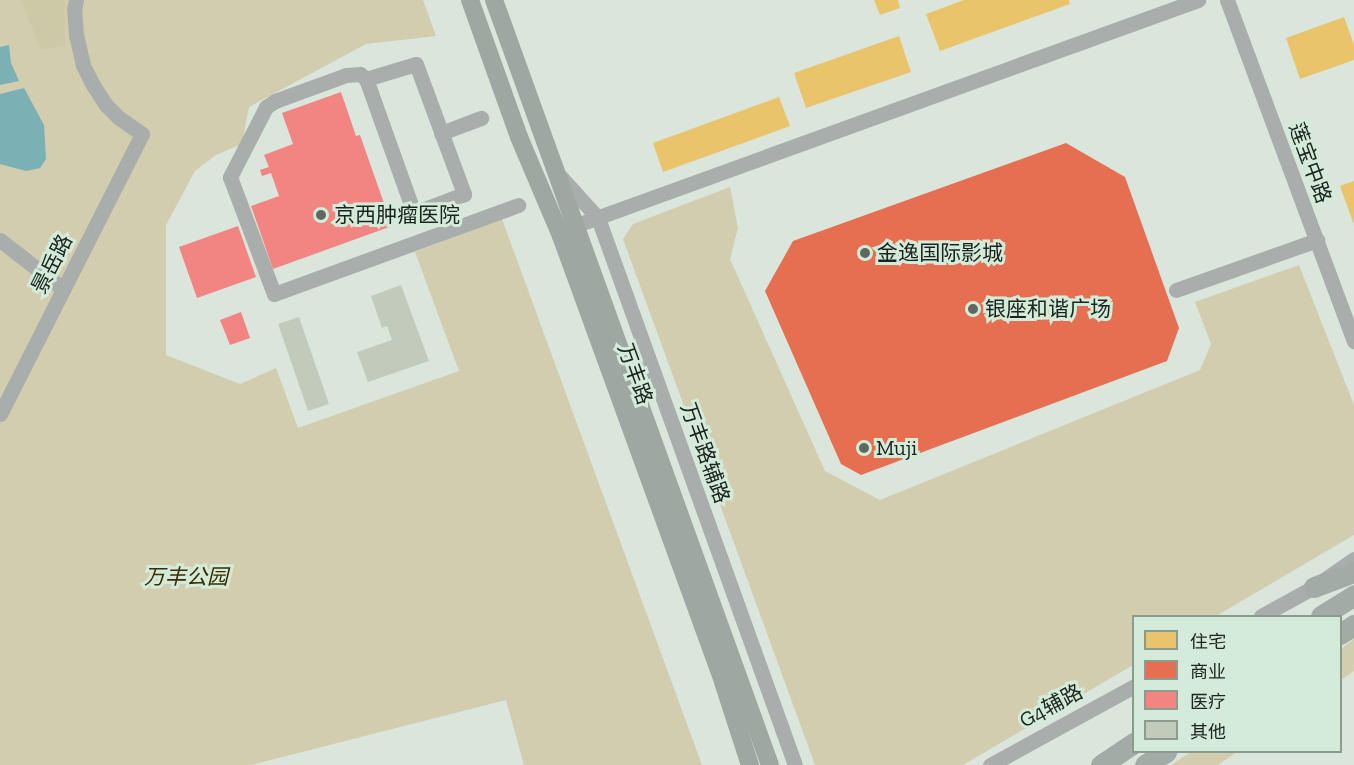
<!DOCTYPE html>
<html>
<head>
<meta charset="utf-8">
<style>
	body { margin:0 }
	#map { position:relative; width:1354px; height:765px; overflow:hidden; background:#dae6dc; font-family:"Zilla Slab","Noto Sans SC",serif }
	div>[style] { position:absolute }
	.green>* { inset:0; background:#d1cdae }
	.forest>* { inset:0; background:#cdc9a7 }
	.water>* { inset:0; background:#7bb0b5 }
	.homes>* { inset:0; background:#e9c46a }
	.shops>* { inset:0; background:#e76f51 }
	.health>* { inset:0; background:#f28482 }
	.building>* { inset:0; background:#c2cabc }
	.minor>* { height:15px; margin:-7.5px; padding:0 7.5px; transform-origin:7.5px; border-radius:7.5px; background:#a9aeac }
	.major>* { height:18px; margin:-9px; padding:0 9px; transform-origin:9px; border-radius:9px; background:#9fa7a3 }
	.highway>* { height:21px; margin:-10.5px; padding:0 10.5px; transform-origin:10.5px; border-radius:10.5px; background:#a3aba7 }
	.dots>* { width:16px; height:16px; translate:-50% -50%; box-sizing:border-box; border:3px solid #d5ebd9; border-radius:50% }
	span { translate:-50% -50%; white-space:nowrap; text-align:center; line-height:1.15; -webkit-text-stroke:6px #d5ebd9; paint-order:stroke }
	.street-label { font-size:21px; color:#1b231d }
	.poi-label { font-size:21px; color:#1b231d }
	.left { translate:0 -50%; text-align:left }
	.park-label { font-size:21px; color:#392c00; font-style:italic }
	.legend { position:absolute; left:1132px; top:615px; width:210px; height:138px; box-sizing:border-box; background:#d5ebd9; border:2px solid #8b9b8e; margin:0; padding:8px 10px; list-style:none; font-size:18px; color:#1b231d }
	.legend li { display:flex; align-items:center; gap:12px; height:30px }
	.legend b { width:30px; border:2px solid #8b9b8e }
</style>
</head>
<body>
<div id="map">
	<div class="green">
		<i style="clip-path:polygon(0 0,423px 0,436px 36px,366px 44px,249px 107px,242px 144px,216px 155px,195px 171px,166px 225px,166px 355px,240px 384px,276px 368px,298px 428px,459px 371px,415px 252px,502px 219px,702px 765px,524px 765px,506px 700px,251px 765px,0 765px)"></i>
		<i style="clip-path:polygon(730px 187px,738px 228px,730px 259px,825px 471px,880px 500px,1200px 370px,1211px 344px,1195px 302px,1299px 265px,1354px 405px,1354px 535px,1216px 616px,1134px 616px,1133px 665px,963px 765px,815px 765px,623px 239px,633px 224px)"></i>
		<i style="clip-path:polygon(1354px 639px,1354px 671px,1341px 680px,1341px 649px)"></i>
		<i style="clip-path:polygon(1191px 752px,1237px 752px,1218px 765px,1171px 765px)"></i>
	</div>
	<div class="forest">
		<i style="clip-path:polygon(21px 0,65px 0,65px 45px,41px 50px)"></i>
	</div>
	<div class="water">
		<i style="clip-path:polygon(9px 45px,11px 63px,19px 81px,0 85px,0 47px)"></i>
		<i style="clip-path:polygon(24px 88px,44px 125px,46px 159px,40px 168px,26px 171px,0 164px,0 94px)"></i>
	</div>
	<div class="homes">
		<i style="clip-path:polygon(874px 0,898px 0,900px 8px,880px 15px)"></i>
		<i style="clip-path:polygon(964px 0,1069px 0,1070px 4px,940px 51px,926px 14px)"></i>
		<i style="clip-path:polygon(1344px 17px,1354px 45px,1354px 60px,1300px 79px,1286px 38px)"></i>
		<i style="clip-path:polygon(899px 36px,911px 72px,806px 108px,794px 73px)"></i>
		<i style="clip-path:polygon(779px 97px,790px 126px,663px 172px,653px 143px)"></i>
		<i style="clip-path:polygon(1354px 181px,1354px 225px,1340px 186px)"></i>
	</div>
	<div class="shops">
		<i style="clip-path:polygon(1066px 143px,1125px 177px,1179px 328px,1167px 361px,861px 475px,841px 464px,765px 291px,793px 241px)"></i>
	</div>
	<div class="health">
		<i style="clip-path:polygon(341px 92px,356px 136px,360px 135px,392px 226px,273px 269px,251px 206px,279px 196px,271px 173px,262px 176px,260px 170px,269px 167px,264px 155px,293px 144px,282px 113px)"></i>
		<i style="clip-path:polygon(238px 226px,256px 277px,197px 298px,179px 247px)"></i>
		<i style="clip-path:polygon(241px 312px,250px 338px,230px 345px,220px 320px)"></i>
	</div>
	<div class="building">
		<i style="clip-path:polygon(401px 285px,429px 361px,368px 382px,357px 352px,392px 340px,387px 326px,382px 328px,371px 296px)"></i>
		<i style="clip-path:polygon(299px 317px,329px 404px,308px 411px,278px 324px)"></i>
	</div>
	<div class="minor">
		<i style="left:1227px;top:0;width:364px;rotate:69.6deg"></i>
		<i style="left:366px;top:79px;width:52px;rotate:-16.7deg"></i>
		<i style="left:416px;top:64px;width:139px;rotate:69.7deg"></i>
		<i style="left:464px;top:194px;width:53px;rotate:159.2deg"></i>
		<i style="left:414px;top:213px;width:142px;rotate:-109.7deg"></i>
		<i style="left:366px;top:79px;width:8px;rotate:-140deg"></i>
		<i style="left:360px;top:74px;width:14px;rotate:176deg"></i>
		<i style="left:346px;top:75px;width:76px;rotate:159.9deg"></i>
		<i style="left:275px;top:101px;width:11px;rotate:146deg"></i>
		<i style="left:266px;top:107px;width:79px;rotate:117.2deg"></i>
		<i style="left:230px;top:177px;width:125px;rotate:69.4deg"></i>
		<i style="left:274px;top:294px;width:260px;rotate:-20deg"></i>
		<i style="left:441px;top:133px;width:43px;rotate:-20.6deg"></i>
		<i style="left:559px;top:175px;width:58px;rotate:47.8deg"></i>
		<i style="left:598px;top:218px;width:581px;rotate:70.19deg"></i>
		<i style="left:574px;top:226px;width:664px;rotate:-19.91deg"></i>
		<i style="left:0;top:240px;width:80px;rotate:37.9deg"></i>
		<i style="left:1176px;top:290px;width:150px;rotate:-19.5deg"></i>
		<i style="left:0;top:414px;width:314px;rotate:-63.1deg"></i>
		<i style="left:142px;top:134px;width:28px;rotate:-145deg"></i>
		<i style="left:119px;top:118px;width:18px;rotate:-135deg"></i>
		<i style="left:106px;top:105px;width:24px;rotate:-123deg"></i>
		<i style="left:93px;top:85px;width:22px;rotate:-117deg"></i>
		<i style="left:83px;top:65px;width:31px;rotate:-103deg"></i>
		<i style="left:76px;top:35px;width:26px;rotate:-94deg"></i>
		<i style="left:74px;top:9px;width:9px;rotate:-77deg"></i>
		<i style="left:1261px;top:616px;width:60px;rotate:-28.7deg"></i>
		<i style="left:1314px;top:587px;width:49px;rotate:-35deg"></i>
		<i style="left:990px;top:765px;width:164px;rotate:-28.7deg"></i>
	</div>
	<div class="major">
		<i style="left:470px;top:0;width:145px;rotate:70.3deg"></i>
		<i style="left:519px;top:137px;width:108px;rotate:67deg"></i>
		<i style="left:561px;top:236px;width:475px;rotate:70deg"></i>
		<i style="left:723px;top:682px;width:87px;rotate:72deg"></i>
		<i style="left:494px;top:0;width:813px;rotate:70.16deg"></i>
	</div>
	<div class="highway">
		<i style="left:1314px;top:587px;width:43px;rotate:-20.6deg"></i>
		<i style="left:1321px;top:616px;width:39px;rotate:-32deg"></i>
		<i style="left:1340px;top:634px;width:17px;rotate:-33deg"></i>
		<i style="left:1101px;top:765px;width:40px;rotate:-34deg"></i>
		<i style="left:1145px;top:765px;width:25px;rotate:-32deg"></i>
	</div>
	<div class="dots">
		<i style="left:321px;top:215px;background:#5e6760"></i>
		<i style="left:865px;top:253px;background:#5e6760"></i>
		<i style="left:973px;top:309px;background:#5e6760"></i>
		<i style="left:864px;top:448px;background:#5e6760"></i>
	</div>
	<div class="street-label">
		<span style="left:1310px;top:163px;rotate:70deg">莲宝中路</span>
		<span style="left:52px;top:264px;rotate:-63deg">景岳路</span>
		<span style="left:635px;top:374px;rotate:70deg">万丰路</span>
		<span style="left:705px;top:453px;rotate:70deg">万丰路辅路</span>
		<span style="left:1051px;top:706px;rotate:-28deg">G4辅路</span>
	</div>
	<div class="poi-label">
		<span class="left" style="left:334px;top:215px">京西肿瘤医院</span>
		<span class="left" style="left:877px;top:253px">金逸国际影城</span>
		<span class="left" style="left:985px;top:309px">银座和谐广场</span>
		<span class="left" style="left:876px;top:448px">Muji</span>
	</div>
	<div class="park-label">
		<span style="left:186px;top:577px">万丰公园</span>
	</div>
	<ul class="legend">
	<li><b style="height:16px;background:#e9c46a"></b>住宅</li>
	<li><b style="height:16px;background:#e76f51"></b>商业</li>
	<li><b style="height:16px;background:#f28482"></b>医疗</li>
	<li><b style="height:16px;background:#c2cabc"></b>其他</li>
	</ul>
</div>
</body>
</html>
